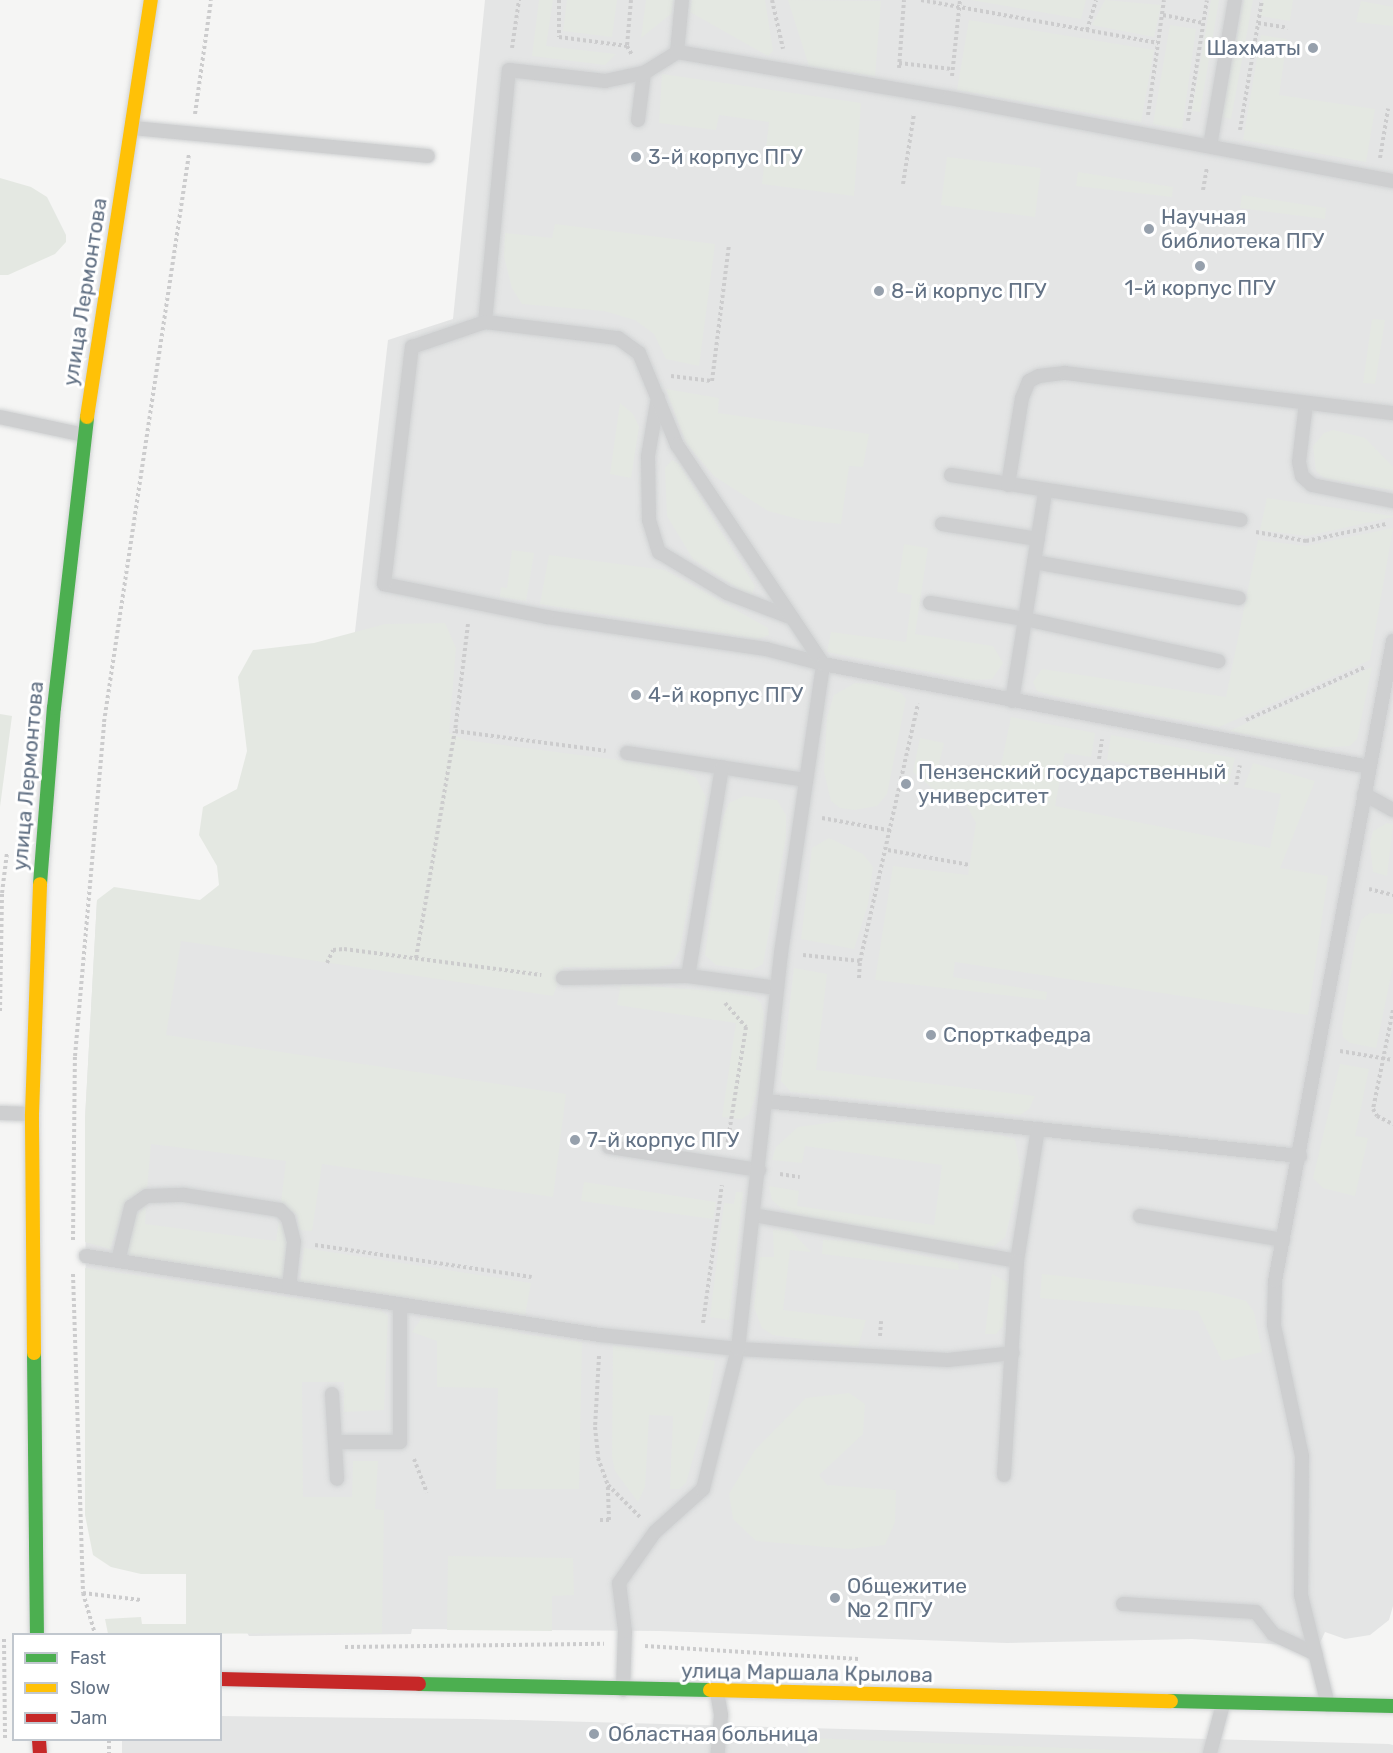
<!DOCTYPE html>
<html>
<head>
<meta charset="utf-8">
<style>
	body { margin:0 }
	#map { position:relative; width:1393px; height:1753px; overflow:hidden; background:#f5f5f4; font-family:Rubik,sans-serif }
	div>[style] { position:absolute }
	.built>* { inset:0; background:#e4e5e5 }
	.green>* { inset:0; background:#e4e8e2 }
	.path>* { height:4px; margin-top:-2px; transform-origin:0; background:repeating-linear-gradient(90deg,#cccccd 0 3px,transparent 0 6px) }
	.roads { filter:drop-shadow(0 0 2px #d1d3d4) drop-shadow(0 0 2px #d1d3d4) }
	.lane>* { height:14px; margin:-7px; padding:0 7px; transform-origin:7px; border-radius:7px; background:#cecfd0 }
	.fast>* { height:14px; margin:-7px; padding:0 7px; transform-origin:7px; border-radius:7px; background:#4caf50 }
	.slow>* { height:14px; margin:-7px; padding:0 7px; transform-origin:7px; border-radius:7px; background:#ffc107 }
	.jam>* { height:14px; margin:-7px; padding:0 7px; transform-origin:7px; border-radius:7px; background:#c62828 }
	.dots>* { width:16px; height:16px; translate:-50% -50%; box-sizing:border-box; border:3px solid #fff; border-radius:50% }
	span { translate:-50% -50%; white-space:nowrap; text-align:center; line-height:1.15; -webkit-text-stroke:6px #fff; paint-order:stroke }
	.poi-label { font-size:21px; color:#637285 }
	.right { translate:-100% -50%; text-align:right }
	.left { translate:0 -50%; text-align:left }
	.street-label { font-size:21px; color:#637285 }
	.legend { position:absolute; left:12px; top:1633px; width:210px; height:108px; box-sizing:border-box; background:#fff; border:2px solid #c1c7ce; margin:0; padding:8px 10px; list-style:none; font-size:18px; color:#637285 }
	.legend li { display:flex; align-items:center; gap:12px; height:30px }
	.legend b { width:30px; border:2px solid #c1c7ce }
</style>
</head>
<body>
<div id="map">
	<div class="built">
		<i style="clip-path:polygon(485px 0,1393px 0,1393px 1606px,1389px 1620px,1370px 1635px,1345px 1639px,1325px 1632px,1318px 1647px,1192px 1639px,1007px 1643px,660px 1631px,412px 1629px,411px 1634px,249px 1636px,86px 1365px,85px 1119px,97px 900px,394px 942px,352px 658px,388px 340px,453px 319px)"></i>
		<i style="clip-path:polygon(221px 1716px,477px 1719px,1389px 1744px,1393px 1745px,1393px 1753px,122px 1753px,122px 1740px,220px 1740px)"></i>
	</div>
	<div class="green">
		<i style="clip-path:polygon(539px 0,553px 0,546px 46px,616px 54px,605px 65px,532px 56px)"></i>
		<i style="clip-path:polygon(567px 0,617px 0,612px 37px,563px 31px)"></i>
		<i style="clip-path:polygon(646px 0,673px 0,672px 13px,641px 38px)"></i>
		<i style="clip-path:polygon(692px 0,765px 0,773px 51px,768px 56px,690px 12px)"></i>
		<i style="clip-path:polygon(788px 0,881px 1px,875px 76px,809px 66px)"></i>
		<i style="clip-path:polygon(971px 0,1086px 0,1081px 19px)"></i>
		<i style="clip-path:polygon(1105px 0,1161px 5px,1154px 37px,1092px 25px)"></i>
		<i style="clip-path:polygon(1211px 0,1219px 0,1200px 112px,1192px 111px)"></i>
		<i style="clip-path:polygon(1244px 0,1253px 0,1231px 119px,1222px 117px)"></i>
		<i style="clip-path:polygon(1263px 0,1293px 0,1290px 21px,1260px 16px)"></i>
		<i style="clip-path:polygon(1361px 1px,1393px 7px,1393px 26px,1356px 22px)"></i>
		<i style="clip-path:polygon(969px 20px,1154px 50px,1141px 122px,957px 90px)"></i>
		<i style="clip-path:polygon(1170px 25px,1196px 29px,1182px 129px,1153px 124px)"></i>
		<i style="clip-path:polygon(1261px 35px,1287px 39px,1279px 95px,1375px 109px,1366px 162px,1243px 140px)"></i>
		<i style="clip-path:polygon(662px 74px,861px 103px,854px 196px,762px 184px,769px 122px,719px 115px,716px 130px,659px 123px)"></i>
		<i style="clip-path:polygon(947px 157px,1041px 168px,1035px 217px,941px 205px)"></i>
		<i style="clip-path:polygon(1078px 172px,1173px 187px,1172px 197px,1076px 186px)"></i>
		<i style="clip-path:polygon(0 178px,31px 187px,47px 197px,66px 235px,66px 242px,55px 254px,8px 275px,0 275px)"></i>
		<i style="clip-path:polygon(1242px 195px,1326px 208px,1325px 219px,1240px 208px)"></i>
		<i style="clip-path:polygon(555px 224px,715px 244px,699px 366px,666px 359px,654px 334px,635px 320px,604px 311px,522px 304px,512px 288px,504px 256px,505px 233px,552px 238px)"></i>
		<i style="clip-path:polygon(1372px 319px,1385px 320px,1375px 384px,1363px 383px)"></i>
		<i style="clip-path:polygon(666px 389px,719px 398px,718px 413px,869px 434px,863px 467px,849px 466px,841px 524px,802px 520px,768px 511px,714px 476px,686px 443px)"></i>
		<i style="clip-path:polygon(620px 403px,633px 414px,639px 427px,631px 478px,610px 474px)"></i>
		<i style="clip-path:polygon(1333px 430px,1365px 438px,1393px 467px,1393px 490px,1324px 478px,1316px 471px,1313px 446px,1324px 433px)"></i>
		<i style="clip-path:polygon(672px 460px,679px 464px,755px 586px,752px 594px,745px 593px,693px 559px,667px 516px,665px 468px)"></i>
		<i style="clip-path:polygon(1267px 498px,1393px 516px,1393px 517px,1307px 536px,1260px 530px)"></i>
		<i style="clip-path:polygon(1393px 528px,1370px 660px,1219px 727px,1054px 696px,1037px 691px,1033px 682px,1042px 669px,1226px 697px,1258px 540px,1306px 546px)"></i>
		<i style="clip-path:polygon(904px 544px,928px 548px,915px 634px,993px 646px,1003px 663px,992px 679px,972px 680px,827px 652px,831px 632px,906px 642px,912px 595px,897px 592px)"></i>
		<i style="clip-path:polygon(512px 550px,534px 553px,526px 601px,500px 597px,501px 587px,507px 588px)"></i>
		<i style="clip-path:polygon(549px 555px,665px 570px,768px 628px,769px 635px,758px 639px,540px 604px)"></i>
		<i style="clip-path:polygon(445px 623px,456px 648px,449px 733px,465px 740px,679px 768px,696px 778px,706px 797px,680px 950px,671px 964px,652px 969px,564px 967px,553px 996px,181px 941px,166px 1035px,566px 1094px,553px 1197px,322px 1164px,312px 1231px,299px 1230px,297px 1215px,281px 1203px,286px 1161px,151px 1144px,147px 1189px,124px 1208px,110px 1249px,85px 1242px,85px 1119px,97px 900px,114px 887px,200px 900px,219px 885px,217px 866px,199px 835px,203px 807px,237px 789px,247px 751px,238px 677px,253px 650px,314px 643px,385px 624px)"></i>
		<i style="clip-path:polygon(1372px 667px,1357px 739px,1350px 746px,1316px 748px,1229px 731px)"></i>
		<i style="clip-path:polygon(855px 683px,875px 684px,901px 693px,906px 699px,887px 794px,877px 806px,854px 810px,840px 808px,831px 801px,824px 772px,827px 717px,834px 695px)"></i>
		<i style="clip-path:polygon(0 714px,12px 716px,0 807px)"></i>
		<i style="clip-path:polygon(1011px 717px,1095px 733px,1091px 757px,1065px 753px,1055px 806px,1270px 848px,1281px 794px,1244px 787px,1253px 763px,1315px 781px,1280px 868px,1328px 876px,1308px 1015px,955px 962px,953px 977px,1047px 992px,1046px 1000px,875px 980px,893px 866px,968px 875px,976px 823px,965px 802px,932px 788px,913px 772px,920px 738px,944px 743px,938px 768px,998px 780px)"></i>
		<i style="clip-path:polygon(1111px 735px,1235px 758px,1228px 784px,1107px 760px)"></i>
		<i style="clip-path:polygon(744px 796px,777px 800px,786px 815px,786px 837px,763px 964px,752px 970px,716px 965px,705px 955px,723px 818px,729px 803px)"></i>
		<i style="clip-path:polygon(1387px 823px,1393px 825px,1387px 876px,1373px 872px,1370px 844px,1373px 831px)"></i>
		<i style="clip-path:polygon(829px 838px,863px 854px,873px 867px,868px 904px,854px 949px,801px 939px,812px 848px)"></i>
		<i style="clip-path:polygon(1370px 913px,1393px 914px,1393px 966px,1376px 1048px,1350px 1043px,1343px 1037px,1342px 1027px,1356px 936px,1362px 919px)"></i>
		<i style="clip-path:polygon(794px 968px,827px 974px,816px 1070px,1035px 1096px,1029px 1109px,1020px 1115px,791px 1092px,781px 1081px)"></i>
		<i style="clip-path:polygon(621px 984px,727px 992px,754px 997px,761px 1003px,764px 1015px,758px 1090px,749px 1114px,742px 1119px,722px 1117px,736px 1023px,617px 1005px)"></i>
		<i style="clip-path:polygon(1340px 1064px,1369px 1069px,1355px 1136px,1368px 1138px,1355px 1196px,1323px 1188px,1313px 1178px)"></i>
		<i style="clip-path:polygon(849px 1120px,990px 1132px,1015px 1139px,1021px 1173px,1005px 1237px,994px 1246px,978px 1247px,798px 1215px,781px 1208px,772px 1200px,769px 1186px,799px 1191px,797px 1206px,934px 1225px,942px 1165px,805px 1146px,802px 1163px,772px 1160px,776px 1147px,798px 1127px)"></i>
		<i style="clip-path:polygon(584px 1182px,716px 1202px,713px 1219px,581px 1201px)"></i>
		<i style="clip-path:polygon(736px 1192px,743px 1192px,729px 1320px,710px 1317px,724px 1203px,734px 1204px)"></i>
		<i style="clip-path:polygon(146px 1206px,145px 1224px,276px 1241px,279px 1221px,288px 1239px,284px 1281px,127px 1256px,135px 1216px)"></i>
		<i style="clip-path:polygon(773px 1230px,791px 1231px,811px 1252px,790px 1250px,783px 1310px,866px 1320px,858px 1347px,773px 1335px,762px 1328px,754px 1307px,760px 1257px,774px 1257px)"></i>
		<i style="clip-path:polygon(823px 1240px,850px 1241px,958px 1263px,959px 1270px,822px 1254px)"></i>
		<i style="clip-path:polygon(304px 1248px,531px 1283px,525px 1315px,300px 1283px)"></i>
		<i style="clip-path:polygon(85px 1268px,381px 1310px,388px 1316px,384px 1410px,344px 1412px,344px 1382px,302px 1382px,303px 1497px,352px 1497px,353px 1461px,378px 1461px,375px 1509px,384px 1510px,382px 1633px,108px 1634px,105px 1619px,141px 1617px,142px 1624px,186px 1624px,186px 1574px,141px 1574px,111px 1567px,93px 1555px,85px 1515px)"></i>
		<i style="clip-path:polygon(992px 1274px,1009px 1283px,1003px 1326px,996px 1334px,985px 1334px)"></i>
		<i style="clip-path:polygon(1042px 1274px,1210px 1292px,1246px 1301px,1254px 1312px,1262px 1352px,1222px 1361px,1198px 1311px,1040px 1298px)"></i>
		<i style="clip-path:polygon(422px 1318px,505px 1325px,522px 1334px,582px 1342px,579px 1489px,496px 1489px,498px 1388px,437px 1387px,437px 1341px,412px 1332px)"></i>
		<i style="clip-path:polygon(613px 1345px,715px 1361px,708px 1405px,686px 1483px,679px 1489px,670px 1489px,673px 1416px,649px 1415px,645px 1487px,638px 1502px,615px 1471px,612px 1457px)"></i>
		<i style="clip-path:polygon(849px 1393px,865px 1404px,863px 1434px,819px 1475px,827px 1485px,896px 1490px,895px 1522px,885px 1545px,850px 1549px,756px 1541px,733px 1519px,729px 1494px,755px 1450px,806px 1398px)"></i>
		<i style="clip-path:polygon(448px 1556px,573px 1558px,574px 1595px,552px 1596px,552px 1631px,447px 1630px)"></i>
		<i style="clip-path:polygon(808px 1738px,1194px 1753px,808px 1753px)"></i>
	</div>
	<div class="path">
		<i style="left:559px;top:0;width:37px;rotate:90deg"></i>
		<i style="left:559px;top:37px;width:69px;rotate:7.5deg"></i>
		<i style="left:631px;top:0;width:46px;rotate:95deg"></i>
		<i style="left:627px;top:46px;width:10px;rotate:61deg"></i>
		<i style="left:772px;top:0;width:50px;rotate:77.3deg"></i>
		<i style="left:921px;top:0;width:241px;rotate:10.3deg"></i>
		<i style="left:1163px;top:15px;width:41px;rotate:11.3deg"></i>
		<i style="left:1258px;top:23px;width:30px;rotate:9deg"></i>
		<i style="left:1087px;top:30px;width:31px;rotate:-73deg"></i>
		<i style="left:512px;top:48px;width:49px;rotate:-81.7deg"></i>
		<i style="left:899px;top:63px;width:53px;rotate:6.5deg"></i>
		<i style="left:899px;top:68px;width:68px;rotate:-85.8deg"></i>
		<i style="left:952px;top:76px;width:76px;rotate:-84deg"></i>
		<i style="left:195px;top:114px;width:115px;rotate:-82deg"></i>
		<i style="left:1148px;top:115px;width:116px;rotate:-82.1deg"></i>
		<i style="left:1188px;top:121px;width:122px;rotate:-81.1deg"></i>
		<i style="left:1240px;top:130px;width:132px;rotate:-80.4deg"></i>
		<i style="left:1380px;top:158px;width:50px;rotate:-80.7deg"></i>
		<i style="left:903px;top:184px;width:71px;rotate:-81.1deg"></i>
		<i style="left:1203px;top:190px;width:23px;rotate:-80deg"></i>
		<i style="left:671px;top:376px;width:41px;rotate:7deg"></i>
		<i style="left:712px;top:381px;width:137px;rotate:-82.9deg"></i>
		<i style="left:1256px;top:532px;width:51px;rotate:10.2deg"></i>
		<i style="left:1306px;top:541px;width:82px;rotate:-12deg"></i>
		<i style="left:468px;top:624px;width:108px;rotate:96.9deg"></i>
		<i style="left:455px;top:731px;width:152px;rotate:7.5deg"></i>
		<i style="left:1246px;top:720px;width:130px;rotate:-24deg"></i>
		<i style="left:1099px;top:759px;width:20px;rotate:-81deg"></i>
		<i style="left:1236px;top:785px;width:20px;rotate:-79deg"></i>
		<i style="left:822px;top:818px;width:72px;rotate:10.4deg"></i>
		<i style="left:888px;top:850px;width:83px;rotate:10.4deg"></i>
		<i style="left:1369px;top:889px;width:25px;rotate:14deg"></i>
		<i style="left:803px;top:955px;width:57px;rotate:6deg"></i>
		<i style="left:860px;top:961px;width:264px;rotate:-77.3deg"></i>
		<i style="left:416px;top:958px;width:230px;rotate:-80.3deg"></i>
		<i style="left:327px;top:963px;width:14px;rotate:-65deg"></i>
		<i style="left:333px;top:950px;width:11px;rotate:-5deg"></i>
		<i style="left:344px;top:949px;width:199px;rotate:7.5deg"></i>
		<i style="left:859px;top:978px;width:17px;rotate:-87deg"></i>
		<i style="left:725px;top:1003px;width:32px;rotate:49deg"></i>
		<i style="left:746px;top:1027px;width:120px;rotate:99.1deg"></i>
		<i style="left:1393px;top:1010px;width:101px;rotate:101.4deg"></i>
		<i style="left:1373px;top:1109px;width:8px;rotate:60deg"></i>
		<i style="left:1377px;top:1116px;width:18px;rotate:27deg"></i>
		<i style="left:0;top:1011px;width:118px;rotate:-89deg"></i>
		<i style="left:2px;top:893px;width:40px;rotate:-82.9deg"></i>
		<i style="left:1340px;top:1051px;width:54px;rotate:9.6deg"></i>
		<i style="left:780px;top:1174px;width:20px;rotate:9deg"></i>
		<i style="left:73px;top:1240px;width:184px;rotate:-89.4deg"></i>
		<i style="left:75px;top:1056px;width:335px;rotate:-85deg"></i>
		<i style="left:104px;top:722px;width:574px;rotate:-81.49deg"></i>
		<i style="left:315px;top:1245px;width:219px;rotate:8.4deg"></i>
		<i style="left:73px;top:1274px;width:319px;rotate:88.2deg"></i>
		<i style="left:83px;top:1593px;width:43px;rotate:73.7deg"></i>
		<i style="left:703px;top:1323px;width:139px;rotate:-82.2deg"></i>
		<i style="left:880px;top:1336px;width:15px;rotate:-86deg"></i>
		<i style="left:599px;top:1356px;width:71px;rotate:93.2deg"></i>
		<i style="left:595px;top:1427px;width:31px;rotate:84deg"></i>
		<i style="left:598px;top:1458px;width:29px;rotate:70deg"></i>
		<i style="left:608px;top:1485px;width:45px;rotate:45deg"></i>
		<i style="left:414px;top:1459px;width:36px;rotate:69deg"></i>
		<i style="left:600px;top:1520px;width:9px"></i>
		<i style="left:609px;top:1520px;width:34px;rotate:-92deg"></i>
		<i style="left:83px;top:1593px;width:58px;rotate:6.9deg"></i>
		<i style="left:4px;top:1639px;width:100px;rotate:89.4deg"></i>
		<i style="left:645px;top:1646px;width:214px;rotate:3.5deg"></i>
		<i style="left:345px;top:1647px;width:259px;rotate:-0.7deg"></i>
		<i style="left:109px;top:1740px;width:13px;rotate:90deg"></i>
	</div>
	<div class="roads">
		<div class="lane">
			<i style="left:677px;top:52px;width:52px;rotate:-84.5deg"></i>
			<i style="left:638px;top:120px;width:47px;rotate:-82.7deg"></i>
			<i style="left:132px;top:128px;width:297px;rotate:5.4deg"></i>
			<i style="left:1210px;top:146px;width:148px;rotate:-80.3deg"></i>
			<i style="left:485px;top:322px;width:253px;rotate:-84.6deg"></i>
			<i style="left:509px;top:70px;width:97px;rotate:6.5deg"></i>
			<i style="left:605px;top:81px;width:40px;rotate:-12deg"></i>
			<i style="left:644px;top:73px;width:39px;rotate:-32deg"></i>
			<i style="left:677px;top:52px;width:276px;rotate:9.6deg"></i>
			<i style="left:949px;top:98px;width:452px;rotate:10.6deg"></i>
			<i style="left:658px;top:397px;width:60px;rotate:99.6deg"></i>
			<i style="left:648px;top:456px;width:64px;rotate:89.1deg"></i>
			<i style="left:649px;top:520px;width:34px;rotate:73deg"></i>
			<i style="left:659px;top:552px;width:79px;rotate:31.1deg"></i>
			<i style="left:727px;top:593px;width:70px;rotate:21deg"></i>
			<i style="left:1306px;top:403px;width:59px;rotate:96.8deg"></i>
			<i style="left:1299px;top:462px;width:14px;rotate:78deg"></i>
			<i style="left:1302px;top:476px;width:13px;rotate:42deg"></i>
			<i style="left:1312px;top:485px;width:83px;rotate:11.2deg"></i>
			<i style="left:0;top:417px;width:87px;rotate:12deg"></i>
			<i style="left:951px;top:475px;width:293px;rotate:8.8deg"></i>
			<i style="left:1008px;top:485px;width:88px;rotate:-80.9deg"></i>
			<i style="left:1022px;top:398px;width:18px;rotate:-68deg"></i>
			<i style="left:1029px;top:381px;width:11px;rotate:-27deg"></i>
			<i style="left:1039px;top:376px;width:26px;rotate:-7deg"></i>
			<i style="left:1065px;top:373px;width:330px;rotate:7deg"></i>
			<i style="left:942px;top:524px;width:97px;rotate:8.9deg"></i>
			<i style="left:1034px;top:562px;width:208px;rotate:10deg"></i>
			<i style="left:930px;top:603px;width:96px;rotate:9.6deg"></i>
			<i style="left:1025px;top:619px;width:198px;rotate:12.3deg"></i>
			<i style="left:1012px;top:701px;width:212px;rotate:-81deg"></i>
			<i style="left:627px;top:753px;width:181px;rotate:8.6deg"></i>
			<i style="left:722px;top:767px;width:212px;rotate:99.2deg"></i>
			<i style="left:688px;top:976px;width:90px;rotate:7.7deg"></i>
			<i style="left:1364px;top:794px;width:33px;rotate:29deg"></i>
			<i style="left:563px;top:978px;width:125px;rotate:-0.9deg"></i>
			<i style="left:765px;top:1101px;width:538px;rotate:5.87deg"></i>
			<i style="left:0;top:1113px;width:32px;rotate:2deg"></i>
			<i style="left:609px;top:1147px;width:152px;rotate:8.7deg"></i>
			<i style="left:754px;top:1215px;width:267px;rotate:9.9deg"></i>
			<i style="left:1017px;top:1261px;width:134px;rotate:-81deg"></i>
			<i style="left:1140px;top:1216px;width:145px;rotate:9.5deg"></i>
			<i style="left:86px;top:1256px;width:520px;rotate:8.74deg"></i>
			<i style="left:600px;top:1335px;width:139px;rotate:5.8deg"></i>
			<i style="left:738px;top:1349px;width:210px;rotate:3deg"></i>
			<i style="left:948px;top:1360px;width:65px;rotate:-6.1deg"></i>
			<i style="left:118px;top:1261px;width:56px;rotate:-76.5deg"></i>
			<i style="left:131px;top:1207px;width:19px;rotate:-35deg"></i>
			<i style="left:147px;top:1196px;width:37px;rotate:-2deg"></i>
			<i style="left:184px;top:1195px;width:97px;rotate:8.9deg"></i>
			<i style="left:280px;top:1210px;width:11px;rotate:45deg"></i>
			<i style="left:288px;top:1218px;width:25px;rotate:76deg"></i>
			<i style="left:294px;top:1242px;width:45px;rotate:96.3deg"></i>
			<i style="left:332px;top:1394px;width:85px;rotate:86.6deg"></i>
			<i style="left:335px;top:1442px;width:65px"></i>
			<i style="left:400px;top:1442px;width:138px;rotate:-90deg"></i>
			<i style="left:1004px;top:1475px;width:214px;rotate:-86.5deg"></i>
			<i style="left:1123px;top:1604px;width:133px;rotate:3.4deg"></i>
			<i style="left:1256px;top:1612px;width:28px;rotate:52deg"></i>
			<i style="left:1273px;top:1634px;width:47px;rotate:24.9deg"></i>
			<i style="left:623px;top:1690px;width:59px;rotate:-88.1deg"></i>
			<i style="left:625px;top:1631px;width:48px;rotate:-97.1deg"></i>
			<i style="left:619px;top:1583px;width:62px;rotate:-54.8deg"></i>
			<i style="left:655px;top:1532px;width:64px;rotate:-41.9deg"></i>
			<i style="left:703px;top:1489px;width:144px;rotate:-76deg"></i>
			<i style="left:738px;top:1349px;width:398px;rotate:-83.8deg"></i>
			<i style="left:781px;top:953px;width:292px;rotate:-81.7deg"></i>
			<i style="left:823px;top:664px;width:59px;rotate:-165.3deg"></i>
			<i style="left:766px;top:649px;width:221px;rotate:-171.7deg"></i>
			<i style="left:547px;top:617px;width:166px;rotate:-168.6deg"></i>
			<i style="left:384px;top:584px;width:239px;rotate:-83.3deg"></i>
			<i style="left:412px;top:347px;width:77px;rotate:-18.9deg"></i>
			<i style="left:485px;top:322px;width:134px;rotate:6.9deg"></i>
			<i style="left:618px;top:338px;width:26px;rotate:36deg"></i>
			<i style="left:639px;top:353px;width:100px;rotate:67.6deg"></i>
			<i style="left:677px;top:445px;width:263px;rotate:56.3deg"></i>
			<i style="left:823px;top:664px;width:556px;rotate:10.68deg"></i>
			<i style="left:717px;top:1692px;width:23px;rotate:80deg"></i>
			<i style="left:721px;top:1715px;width:38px;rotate:95deg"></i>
			<i style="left:1328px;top:1705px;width:113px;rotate:-103.8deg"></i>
			<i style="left:1301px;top:1595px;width:139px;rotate:-89.6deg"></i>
			<i style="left:1302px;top:1456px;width:134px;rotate:-102.1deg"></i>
			<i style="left:1274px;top:1325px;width:44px;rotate:-88.7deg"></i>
			<i style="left:1275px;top:1281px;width:651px;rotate:-79.55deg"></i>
			<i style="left:1210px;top:1753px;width:51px;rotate:-75.1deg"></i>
		</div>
		<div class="fast">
			<i style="left:40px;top:884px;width:177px;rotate:-85.5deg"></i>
			<i style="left:54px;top:708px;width:293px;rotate:-83.5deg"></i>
			<i style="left:34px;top:1353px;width:281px;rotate:89.4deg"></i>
			<i style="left:419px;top:1684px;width:291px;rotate:1.2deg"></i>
			<i style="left:1171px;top:1701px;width:222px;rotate:1.3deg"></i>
		</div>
		<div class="slow">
			<i style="left:87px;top:417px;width:422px;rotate:-81.3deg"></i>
			<i style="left:34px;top:1353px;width:239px;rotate:-90.5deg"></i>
			<i style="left:32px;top:1114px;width:230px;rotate:-88deg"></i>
			<i style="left:710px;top:1690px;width:461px;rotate:1.4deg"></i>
		</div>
		<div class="jam">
			<i style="left:220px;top:1679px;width:199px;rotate:1.4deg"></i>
			<i style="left:39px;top:1740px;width:13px;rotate:86deg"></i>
		</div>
	</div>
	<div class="dots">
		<i style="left:1313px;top:48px;background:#96a0ac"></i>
		<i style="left:636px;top:157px;background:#96a0ac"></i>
		<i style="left:1149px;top:229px;background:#96a0ac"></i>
		<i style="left:1200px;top:266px;background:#96a0ac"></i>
		<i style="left:879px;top:291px;background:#96a0ac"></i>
		<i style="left:636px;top:695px;background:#96a0ac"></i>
		<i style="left:906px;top:784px;background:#96a0ac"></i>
		<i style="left:931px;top:1035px;background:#96a0ac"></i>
		<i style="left:575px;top:1140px;background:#96a0ac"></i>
		<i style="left:835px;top:1598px;background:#96a0ac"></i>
		<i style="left:594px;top:1734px;background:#96a0ac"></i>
	</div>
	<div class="poi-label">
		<span class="right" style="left:1301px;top:48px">Шахматы</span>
		<span class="left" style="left:648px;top:157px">3-й корпус ПГУ</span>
		<span class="left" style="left:1161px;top:229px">Научная<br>библиотека ПГУ</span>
		<span style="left:1200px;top:288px">1-й корпус ПГУ</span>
		<span class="left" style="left:891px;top:291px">8-й корпус ПГУ</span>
		<span class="left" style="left:648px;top:695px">4-й корпус ПГУ</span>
		<span class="left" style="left:918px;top:784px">Пензенский государственный<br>университет</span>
		<span class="left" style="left:943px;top:1035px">Спорткафедра</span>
		<span class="left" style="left:587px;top:1140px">7-й корпус ПГУ</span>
		<span class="left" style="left:847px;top:1598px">Общежитие<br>№ 2 ПГУ</span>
		<span class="left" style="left:608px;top:1734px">Областная больница</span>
	</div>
	<div class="street-label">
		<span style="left:85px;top:292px;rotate:-81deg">улица Лермонтова</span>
		<span style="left:28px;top:776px;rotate:-85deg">улица Лермонтова</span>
		<span style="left:807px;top:1673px;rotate:1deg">улица Маршала Крылова</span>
	</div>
	<ul class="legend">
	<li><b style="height:8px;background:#4caf50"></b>Fast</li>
	<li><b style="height:8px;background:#ffc107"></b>Slow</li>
	<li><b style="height:8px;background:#c62828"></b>Jam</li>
	</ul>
</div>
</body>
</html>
